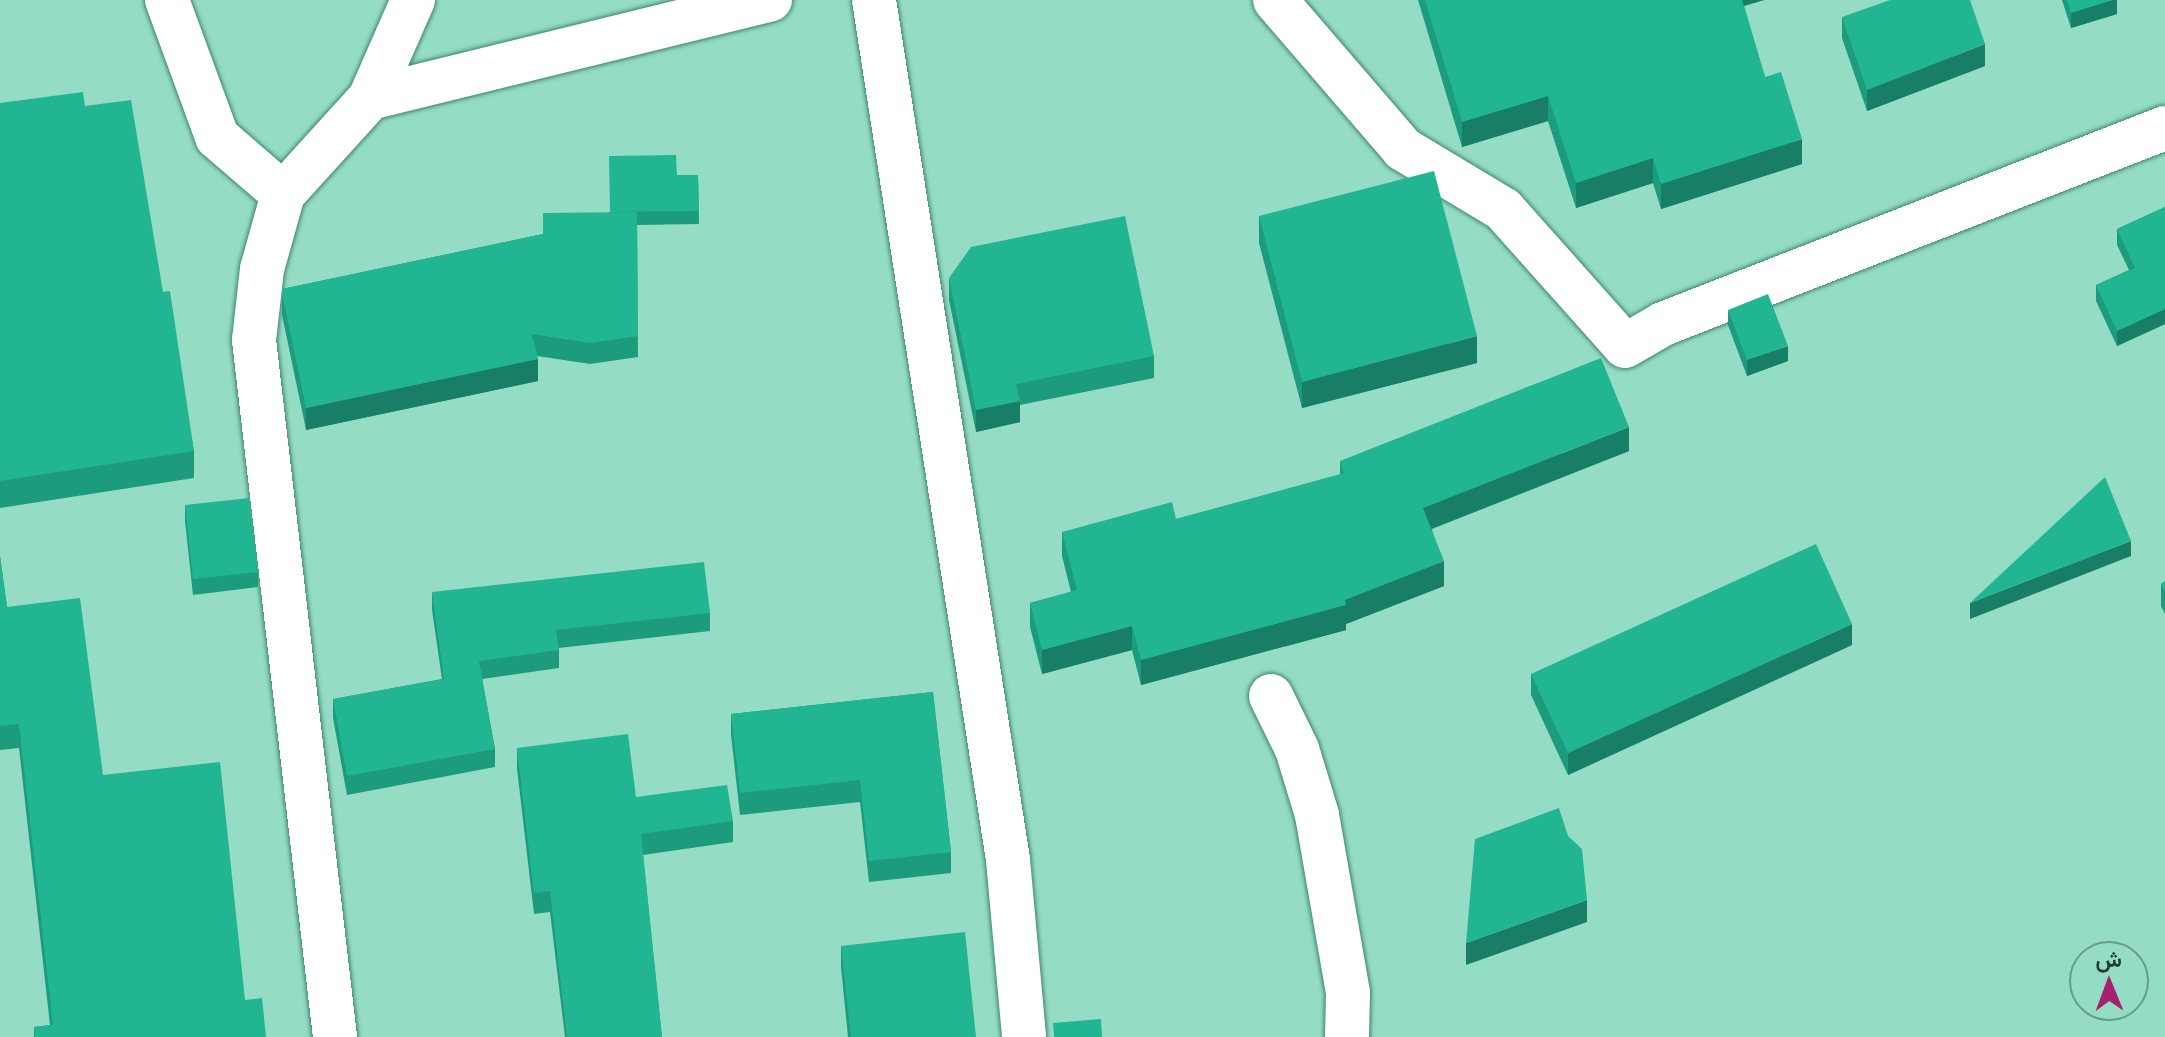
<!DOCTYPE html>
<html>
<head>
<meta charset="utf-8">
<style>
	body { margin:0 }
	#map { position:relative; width:2165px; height:1037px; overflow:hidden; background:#95dcc4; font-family:Commissioner,Vazirmatn,sans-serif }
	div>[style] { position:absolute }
	.roads { filter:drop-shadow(0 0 2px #3e846f) drop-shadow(0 0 2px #3e846f) }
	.minor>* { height:44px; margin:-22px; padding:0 22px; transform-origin:22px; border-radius:22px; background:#fff }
	.wall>* { inset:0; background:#1d9c7d }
	.shaded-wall>* { inset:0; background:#187f66 }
	.building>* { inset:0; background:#22b591 }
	span { translate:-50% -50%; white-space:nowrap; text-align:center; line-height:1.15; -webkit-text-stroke:6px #95dcc4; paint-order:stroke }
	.north { position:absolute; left:2069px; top:941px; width:80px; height:80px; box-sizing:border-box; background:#95dcc4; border:2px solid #679d8b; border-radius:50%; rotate:359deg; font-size:22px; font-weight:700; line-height:32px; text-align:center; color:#213e35 }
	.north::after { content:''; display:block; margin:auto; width:28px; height:36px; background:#a6226e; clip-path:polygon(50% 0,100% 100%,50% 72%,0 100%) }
</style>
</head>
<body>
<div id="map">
	<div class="roads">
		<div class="minor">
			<i style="left:167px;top:0;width:146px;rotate:69.9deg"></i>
			<i style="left:217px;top:137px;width:87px;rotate:40.8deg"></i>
			<i style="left:283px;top:194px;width:78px;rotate:105.6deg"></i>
			<i style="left:262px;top:269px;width:71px;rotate:96.4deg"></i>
			<i style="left:254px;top:340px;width:702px;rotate:83.37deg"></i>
			<i style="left:874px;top:0;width:870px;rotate:81.14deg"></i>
			<i style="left:1008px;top:860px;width:178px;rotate:84.8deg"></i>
			<i style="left:1275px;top:0;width:196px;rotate:49.3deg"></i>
			<i style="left:1403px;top:149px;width:117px;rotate:31deg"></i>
			<i style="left:1503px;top:209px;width:183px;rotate:48.3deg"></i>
			<i style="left:1625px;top:346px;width:44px;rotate:-30.1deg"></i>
			<i style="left:1663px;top:324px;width:539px;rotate:-21.33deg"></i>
			<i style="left:370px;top:98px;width:107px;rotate:-66.3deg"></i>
			<i style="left:283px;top:194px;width:130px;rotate:-47.8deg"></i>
			<i style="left:370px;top:98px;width:412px;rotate:-13.8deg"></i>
			<i style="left:1271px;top:696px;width:59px;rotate:63.9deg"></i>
			<i style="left:1297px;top:749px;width:69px;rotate:73.1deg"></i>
			<i style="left:1317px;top:815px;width:181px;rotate:80.1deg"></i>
			<i style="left:1348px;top:993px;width:44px;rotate:91.3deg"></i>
		</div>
	</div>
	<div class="wall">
		<i style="clip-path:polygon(1418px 0,1764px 0,1744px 6px,1765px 77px,1802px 164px,1661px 209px,1653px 183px,1576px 208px,1548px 121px,1462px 147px)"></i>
		<i style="clip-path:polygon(2062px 0,2117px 0,2117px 14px,2071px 28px)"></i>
		<i style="clip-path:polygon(1842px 17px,1985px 66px,1867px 111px,1842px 38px)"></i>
		<i style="clip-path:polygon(0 103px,85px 106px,163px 292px,194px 451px,194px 478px,0 508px)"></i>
		<i style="clip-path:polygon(677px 175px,698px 175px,699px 224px,637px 225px,638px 357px,590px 364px,537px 356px,538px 381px,306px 430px,282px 315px,282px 289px,543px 234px,610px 212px)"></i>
		<i style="clip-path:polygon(2165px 207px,2165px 324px,2117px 346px,2096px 301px,2096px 285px,2129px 270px,2117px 245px,2117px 229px)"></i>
		<i style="clip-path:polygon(1259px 216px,1477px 363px,1302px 408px,1259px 243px)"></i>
		<i style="clip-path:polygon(949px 278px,1154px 356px,1154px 378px,1020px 405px,1020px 422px,976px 432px,949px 300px)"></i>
		<i style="clip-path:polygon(1728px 310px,1788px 361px,1747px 376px,1728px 325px)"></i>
		<i style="clip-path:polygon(1629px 451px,1432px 529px,1444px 586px,1346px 624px,1346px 630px,1141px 685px,1132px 650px,1042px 674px,1030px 627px,1030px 603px,1071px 592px,1062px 556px,1062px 532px,1176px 519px,1340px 475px,1340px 461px)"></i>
		<i style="clip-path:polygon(185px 505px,258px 572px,258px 587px,193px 595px,185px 521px)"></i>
		<i style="clip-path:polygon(0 556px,7px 607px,103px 775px,245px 1000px,266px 1037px,34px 1037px,34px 1027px,50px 1025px,19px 748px,0 750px)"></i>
		<i style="clip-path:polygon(2165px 581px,2165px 614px,2161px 606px,2161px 584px)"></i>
		<i style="clip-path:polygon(432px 592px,710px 613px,710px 631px,559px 648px,559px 668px,482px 679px,495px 749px,495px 767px,347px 795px,333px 718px,333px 699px,442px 679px,432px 610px)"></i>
		<i style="clip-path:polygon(1852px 645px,1568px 775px,1531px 695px,1531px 674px)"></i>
		<i style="clip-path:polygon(933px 692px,951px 852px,951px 873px,869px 882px,860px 802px,740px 815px,731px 735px,731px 714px)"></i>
		<i style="clip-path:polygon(517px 748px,636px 797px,733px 821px,733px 842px,643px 855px,662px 1037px,565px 1037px,550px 912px,534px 914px,517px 769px)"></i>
		<i style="clip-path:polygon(841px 946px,976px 1037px,848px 1037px,841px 967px)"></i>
	</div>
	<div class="shaded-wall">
		<i style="clip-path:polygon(1736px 0,1764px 0,1736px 8px)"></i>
		<i style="clip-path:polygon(2113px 0,2117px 0,2117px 14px,2071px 28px,2071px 13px)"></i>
		<i style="clip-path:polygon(1985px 44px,1985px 66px,1867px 111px,1867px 90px)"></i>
		<i style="clip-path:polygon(1548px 96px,1548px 121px,1462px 147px,1462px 122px)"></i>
		<i style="clip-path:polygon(1802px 139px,1802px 164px,1661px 209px,1661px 184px)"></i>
		<i style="clip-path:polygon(1653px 158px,1653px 183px,1576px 208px,1576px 183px)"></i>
		<i style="clip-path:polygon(2165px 309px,2165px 324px,2117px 346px,2117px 331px)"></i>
		<i style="clip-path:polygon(1477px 336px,1477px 363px,1302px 408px,1302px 382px)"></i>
		<i style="clip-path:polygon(1788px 346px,1788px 361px,1747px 376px,1747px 360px)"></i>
		<i style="clip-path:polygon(538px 359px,538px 381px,306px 430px,306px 408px)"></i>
		<i style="clip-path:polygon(1020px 401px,1020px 422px,976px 432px,976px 410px)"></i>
		<i style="clip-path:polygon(1629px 427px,1629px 451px,1423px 532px,1423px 508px)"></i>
		<i style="clip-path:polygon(2131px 541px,2131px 556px,1970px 619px,1970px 603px)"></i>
		<i style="clip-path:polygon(1444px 561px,1444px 586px,1346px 624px,1346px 630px,1141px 685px,1141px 660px,1345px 600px)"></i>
		<i style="clip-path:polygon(1852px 624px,1852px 645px,1568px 775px,1568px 753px)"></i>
		<i style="clip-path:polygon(1132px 626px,1132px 650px,1042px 674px,1042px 650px)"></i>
		<i style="clip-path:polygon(1587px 900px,1587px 922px,1466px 965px,1466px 943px)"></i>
	</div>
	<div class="building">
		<i style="clip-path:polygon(1425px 0,1742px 0,1765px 77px,1781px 72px,1802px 139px,1661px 184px,1653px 158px,1576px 183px,1548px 96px,1462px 122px)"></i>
		<i style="clip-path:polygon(1890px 0,1970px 0,1985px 44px,1867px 90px,1842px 17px)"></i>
		<i style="clip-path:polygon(2067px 0,2113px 0,2071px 13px)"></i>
		<i style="clip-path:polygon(83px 92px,85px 106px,131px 100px,163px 292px,170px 291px,194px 451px,0 481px,0 103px)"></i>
		<i style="clip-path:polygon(676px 155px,677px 175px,698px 175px,699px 211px,610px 212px,609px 156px)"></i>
		<i style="clip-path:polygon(1434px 171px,1477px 336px,1302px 382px,1259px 216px)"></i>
		<i style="clip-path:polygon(2165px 207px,2165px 309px,2117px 331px,2096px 285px,2135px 268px,2117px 229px)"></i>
		<i style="clip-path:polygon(637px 212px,638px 336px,590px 343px,532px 334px,538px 359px,306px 408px,282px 293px,282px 289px,543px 234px,543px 213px)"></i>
		<i style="clip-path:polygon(1125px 216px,1154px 356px,1016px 384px,1020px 401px,976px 410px,949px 278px,971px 247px)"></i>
		<i style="clip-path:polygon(1768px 294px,1788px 346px,1747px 360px,1728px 310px)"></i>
		<i style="clip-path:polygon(1601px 358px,1629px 427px,1423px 508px,1444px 561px,1345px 600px,1346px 605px,1141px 660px,1132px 626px,1042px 650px,1030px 603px,1077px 590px,1062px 532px,1172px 502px,1176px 519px,1344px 473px,1340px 461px)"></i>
		<i style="clip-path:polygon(2105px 477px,2131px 541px,1970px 603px)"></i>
		<i style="clip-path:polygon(249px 498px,258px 572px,193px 579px,185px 505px)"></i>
		<i style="clip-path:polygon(1816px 544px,1852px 624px,1568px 753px,1531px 674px)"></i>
		<i style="clip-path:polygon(0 556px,7px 607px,80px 598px,103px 775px,220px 762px,245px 1000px,262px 998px,266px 1037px,35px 1037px,34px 1027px,53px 1025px,19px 724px,0 726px)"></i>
		<i style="clip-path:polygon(704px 562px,710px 613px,556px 630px,559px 650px,479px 661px,495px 749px,347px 776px,333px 699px,444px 679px,432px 592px)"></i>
		<i style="clip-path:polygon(2165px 581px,2165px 592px,2161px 584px)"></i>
		<i style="clip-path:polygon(933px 692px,951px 852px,869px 861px,860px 780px,740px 793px,731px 714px)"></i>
		<i style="clip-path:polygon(628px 734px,636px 797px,727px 785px,733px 821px,641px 834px,662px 1037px,567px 1037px,550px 891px,534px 893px,517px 748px)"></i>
		<i style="clip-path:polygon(1559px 808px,1568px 836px,1582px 849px,1587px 900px,1466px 943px,1475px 839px)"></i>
		<i style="clip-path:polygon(965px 932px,976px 1037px,851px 1037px,841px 946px)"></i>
		<i style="clip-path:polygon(1101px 1019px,1102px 1037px,1054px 1037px,1053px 1023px)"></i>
	</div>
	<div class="north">ش</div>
</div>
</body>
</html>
